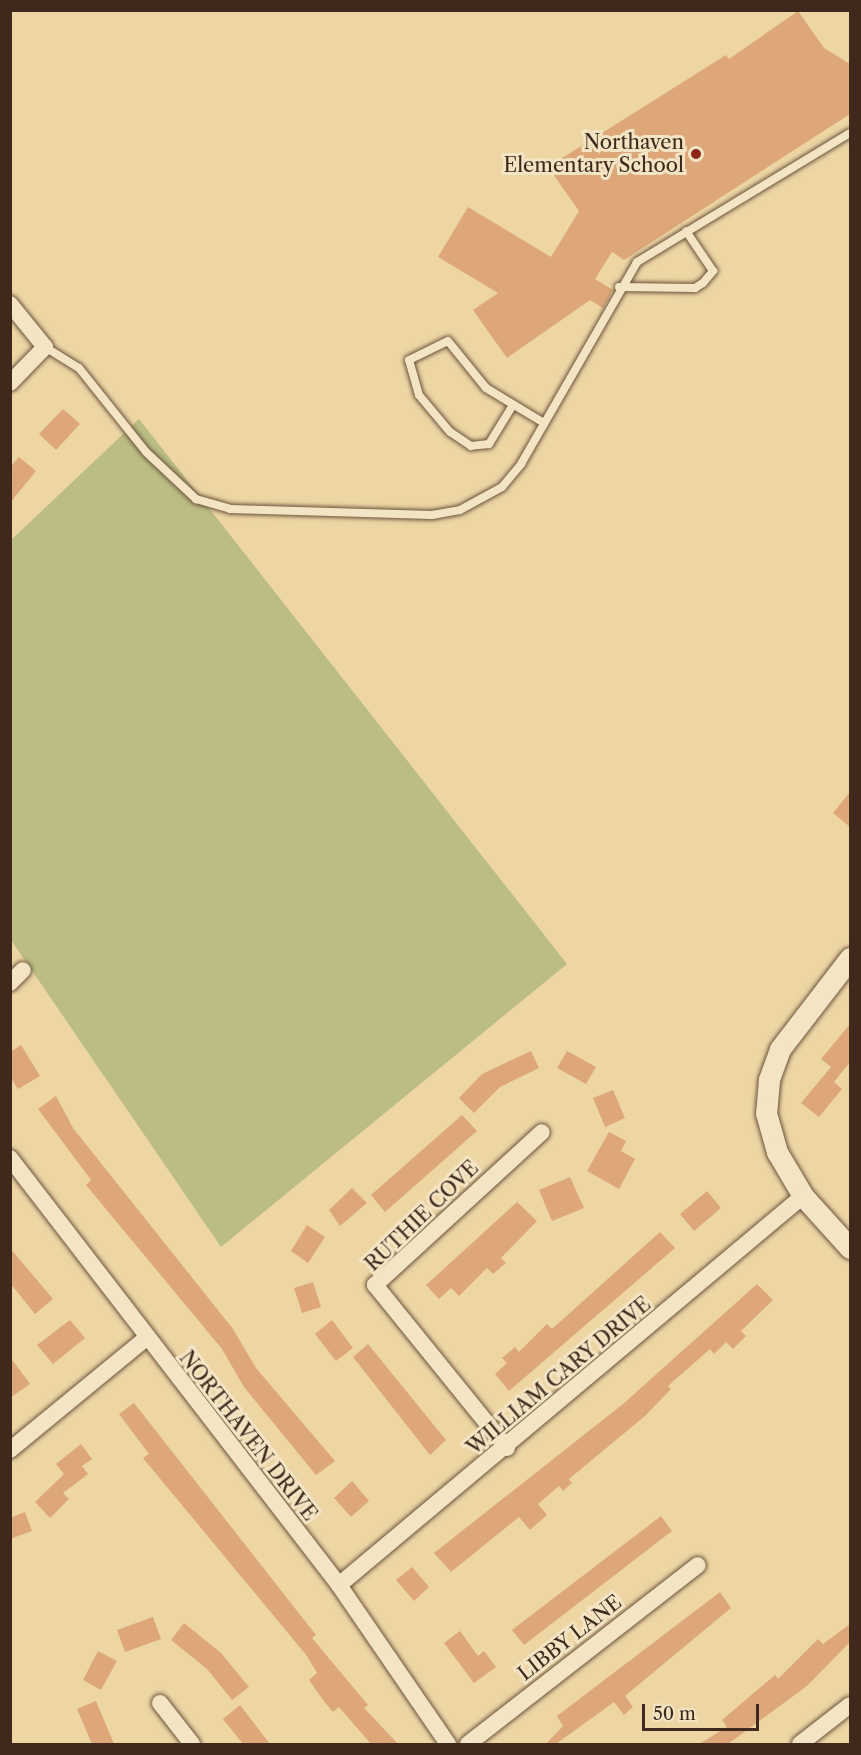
<!DOCTYPE html>
<html>
<head>
<meta charset="utf-8">
<style>
	body { margin:0 }
	#map { position:relative; width:861px; height:1755px; overflow:hidden; background:#edd6a4; font-family:"Libre Caslon Text",serif }
	div>[style] { position:absolute }
	.green>* { inset:0; background:#bbbd84 }
	.building>* { inset:0; background:#dda779 }
	.roads { filter:drop-shadow(0 0 2px #6b543e) drop-shadow(0 0 2px #6b543e) }
	.service>* { height:8px; margin:-4px; padding:0 4px; transform-origin:4px; border-radius:4px; background:#f3e4c4 }
	.minor>* { height:16px; margin:-8px; padding:0 8px; transform-origin:8px; border-radius:8px; background:#f3e4c4 }
	.tertiary>* { height:21px; margin:-10.5px; padding:0 10.5px; transform-origin:10.5px; border-radius:10.5px; background:#f3e4c4 }
	.dots>* { width:16px; height:16px; translate:-50% -50%; box-sizing:border-box; border:3px solid #f3e4c4; border-radius:50% }
	span { translate:-50% -50%; white-space:nowrap; text-align:center; line-height:1.15; -webkit-text-stroke:6px #f3e4c4; paint-order:stroke }
	.poi-label { font-size:20px; color:#40291c }
	.right { translate:-100% -50%; text-align:right }
	.street-label { font-size:20px; color:#40291c }
	.frame { position:absolute; inset:0; border:12px solid #40291c; pointer-events:none }
	.scale { position:absolute; left:642px; top:1704px; width:117px; height:27px; box-sizing:border-box; border:3px solid #40291c; border-top:0; padding-left:8px; font-size:18px; line-height:21px; white-space:nowrap; color:#40291c; -webkit-text-stroke:4px #f3e4c4; paint-order:stroke }
</style>
</head>
<body>
<div id="map">
	<div class="green">
		<i style="clip-path:polygon(139px 419px,567px 964px,221px 1247px,11px 940px,11px 540px)"></i>
	</div>
	<div class="building">
		<i style="clip-path:polygon(798px 11px,824px 48px,850px 64px,850px 114px,624px 260px,612px 252px,595px 279px,613px 290px,603px 308px,590px 300px,507px 358px,473px 310px,498px 293px,438px 257px,468px 207px,551px 257px,579px 211px,548px 167px,726px 55px,729px 59px)"></i>
		<i style="clip-path:polygon(63px 409px,80px 424px,56px 450px,39px 434px)"></i>
		<i style="clip-path:polygon(19px 457px,36px 471px,10px 503px,10px 467px)"></i>
		<i style="clip-path:polygon(850px 792px,850px 827px,833px 813px)"></i>
		<i style="clip-path:polygon(850px 1024px,850px 1062px,834px 1082px,842px 1089px,819px 1117px,801px 1103px,831px 1067px,821px 1059px)"></i>
		<i style="clip-path:polygon(21px 1045px,40px 1076px,18px 1089px,10px 1077px,10px 1052px)"></i>
		<i style="clip-path:polygon(531px 1051px,539px 1068px,500px 1087px,474px 1113px,459px 1098px,482px 1074px)"></i>
		<i style="clip-path:polygon(567px 1051px,596px 1067px,586px 1084px,557px 1068px)"></i>
		<i style="clip-path:polygon(613px 1090px,625px 1118px,605px 1127px,593px 1098px)"></i>
		<i style="clip-path:polygon(56px 1096px,73px 1128px,233px 1329px,256px 1368px,335px 1461px,316px 1475px,244px 1387px,222px 1349px,86px 1185px,91px 1180px,38px 1109px)"></i>
		<i style="clip-path:polygon(462px 1115px,477px 1131px,385px 1212px,371px 1195px)"></i>
		<i style="clip-path:polygon(609px 1132px,626px 1141px,621px 1151px,635px 1159px,619px 1189px,587px 1171px)"></i>
		<i style="clip-path:polygon(570px 1177px,584px 1208px,552px 1221px,539px 1190px)"></i>
		<i style="clip-path:polygon(352px 1188px,367px 1203px,340px 1226px,329px 1210px)"></i>
		<i style="clip-path:polygon(707px 1191px,721px 1208px,694px 1231px,680px 1214px)"></i>
		<i style="clip-path:polygon(517px 1202px,537px 1221px,501px 1258px,506px 1263px,493px 1274px,487px 1268px,459px 1296px,451px 1288px,439px 1299px,426px 1285px)"></i>
		<i style="clip-path:polygon(307px 1225px,325px 1237px,308px 1263px,291px 1251px)"></i>
		<i style="clip-path:polygon(660px 1232px,675px 1248px,509px 1391px,495px 1374px,507px 1363px,502px 1358px,515px 1347px,519px 1352px,547px 1324px,552px 1329px)"></i>
		<i style="clip-path:polygon(10px 1248px,53px 1299px,35px 1314px,10px 1283px)"></i>
		<i style="clip-path:polygon(313px 1282px,321px 1307px,302px 1313px,294px 1288px)"></i>
		<i style="clip-path:polygon(757px 1284px,773px 1300px,741px 1331px,746px 1336px,733px 1349px,726px 1342px,714px 1354px,710px 1349px,668px 1386px,671px 1389px,645px 1416px,569px 1479px,572px 1483px,563px 1491px,559px 1486px,538px 1504px,547px 1515px,530px 1530px,519px 1517px,451px 1572px,434px 1553px,623px 1404px)"></i>
		<i style="clip-path:polygon(70px 1320px,85px 1338px,53px 1364px,37px 1345px)"></i>
		<i style="clip-path:polygon(332px 1320px,353px 1348px,336px 1361px,315px 1334px)"></i>
		<i style="clip-path:polygon(368px 1344px,446px 1440px,430px 1455px,353px 1357px)"></i>
		<i style="clip-path:polygon(10px 1357px,30px 1384px,10px 1398px)"></i>
		<i style="clip-path:polygon(134px 1403px,316px 1635px,312px 1638px,368px 1705px,364px 1708px,398px 1744px,371px 1744px,339px 1707px,333px 1712px,323px 1700px,309px 1680px,317px 1673px,307px 1656px,143px 1458px,149px 1454px,119px 1414px)"></i>
		<i style="clip-path:polygon(81px 1444px,92px 1459px,82px 1466px,88px 1474px,63px 1493px,69px 1499px,50px 1518px,35px 1502px,64px 1474px,56px 1464px)"></i>
		<i style="clip-path:polygon(352px 1481px,369px 1501px,351px 1517px,334px 1498px)"></i>
		<i style="clip-path:polygon(25px 1512px,32px 1531px,10px 1539px,10px 1518px)"></i>
		<i style="clip-path:polygon(661px 1516px,672px 1531px,524px 1645px,512px 1630px)"></i>
		<i style="clip-path:polygon(412px 1567px,429px 1587px,414px 1601px,396px 1580px)"></i>
		<i style="clip-path:polygon(720px 1592px,731px 1608px,625px 1696px,633px 1707px,624px 1715px,614px 1702px,556px 1744px,546px 1744px,563px 1726px,557px 1716px)"></i>
		<i style="clip-path:polygon(153px 1617px,161px 1639px,125px 1652px,117px 1630px)"></i>
		<i style="clip-path:polygon(184px 1623px,221px 1653px,249px 1687px,232px 1700px,207px 1669px,171px 1640px)"></i>
		<i style="clip-path:polygon(850px 1624px,850px 1642px,807px 1686px,728px 1744px,699px 1744px,727px 1727px,722px 1720px,775px 1675px,778px 1679px,818px 1639px,823px 1644px)"></i>
		<i style="clip-path:polygon(460px 1631px,478px 1656px,484px 1651px,496px 1667px,474px 1683px,444px 1643px)"></i>
		<i style="clip-path:polygon(98px 1651px,117px 1661px,101px 1690px,83px 1680px)"></i>
		<i style="clip-path:polygon(96px 1701px,114px 1744px,92px 1744px,77px 1709px)"></i>
		<i style="clip-path:polygon(240px 1705px,270px 1744px,243px 1744px,223px 1719px)"></i>
	</div>
	<div class="roads">
		<div class="service">
			<i style="left:619px;top:287px;width:76px;rotate:0.8deg"></i>
			<i style="left:695px;top:288px;width:9px;rotate:-32deg"></i>
			<i style="left:703px;top:283px;width:16px;rotate:-50deg"></i>
			<i style="left:713px;top:271px;width:48px;rotate:-124deg"></i>
			<i style="left:45px;top:347px;width:40px;rotate:32deg"></i>
			<i style="left:79px;top:368px;width:107px;rotate:51.4deg"></i>
			<i style="left:146px;top:452px;width:69px;rotate:43.2deg"></i>
			<i style="left:196px;top:499px;width:35px;rotate:16deg"></i>
			<i style="left:230px;top:509px;width:202px;rotate:1.7deg"></i>
			<i style="left:432px;top:515px;width:28px;rotate:-10deg"></i>
			<i style="left:460px;top:510px;width:48px;rotate:-28.7deg"></i>
			<i style="left:502px;top:487px;width:30px;rotate:-50deg"></i>
			<i style="left:521px;top:464px;width:233px;rotate:-60.1deg"></i>
			<i style="left:637px;top:262px;width:249px;rotate:-31.2deg"></i>
			<i style="left:513px;top:405px;width:46px;rotate:121.6deg"></i>
			<i style="left:489px;top:444px;width:18px;rotate:174deg"></i>
			<i style="left:471px;top:446px;width:25px;rotate:-146deg"></i>
			<i style="left:450px;top:432px;width:48px;rotate:-130deg"></i>
			<i style="left:419px;top:395px;width:36px;rotate:-106deg"></i>
			<i style="left:409px;top:360px;width:43px;rotate:-26deg"></i>
			<i style="left:448px;top:341px;width:60px;rotate:51deg"></i>
			<i style="left:486px;top:388px;width:68px;rotate:31.1deg"></i>
		</div>
		<div class="minor">
			<i style="left:10px;top:304px;width:55px;rotate:50.9deg"></i>
			<i style="left:45px;top:347px;width:50px;rotate:134.2deg"></i>
			<i style="left:10px;top:983px;width:18px;rotate:-45deg"></i>
			<i style="left:10px;top:1158px;width:539px;rotate:52.39deg"></i>
			<i style="left:339px;top:1585px;width:193px;rotate:55.6deg"></i>
			<i style="left:507px;top:1448px;width:210px;rotate:-129deg"></i>
			<i style="left:375px;top:1285px;width:226px;rotate:-42.5deg"></i>
			<i style="left:10px;top:1450px;width:175px;rotate:-39.4deg"></i>
			<i style="left:339px;top:1585px;width:605px;rotate:-39.98deg"></i>
			<i style="left:160px;top:1703px;width:52px;rotate:52deg"></i>
			<i style="left:468px;top:1744px;width:291px;rotate:-37.9deg"></i>
			<i style="left:800px;top:1744px;width:63px;rotate:-38deg"></i>
		</div>
		<div class="tertiary">
			<i style="left:850px;top:958px;width:115px;rotate:127.6deg"></i>
			<i style="left:780px;top:1049px;width:33px;rotate:110deg"></i>
			<i style="left:769px;top:1080px;width:33px;rotate:95deg"></i>
			<i style="left:766px;top:1113px;width:41px;rotate:74.2deg"></i>
			<i style="left:777px;top:1152px;width:51px;rotate:59.4deg"></i>
			<i style="left:803px;top:1196px;width:70px;rotate:47.9deg"></i>
		</div>
	</div>
	<div class="dots">
		<i style="left:696px;top:154px;background:#8f2418"></i>
	</div>
	<div class="poi-label">
		<span class="right" style="left:684px;top:154px">Northaven<br>Elementary School</span>
	</div>
	<div class="street-label">
		<span style="left:422px;top:1216px;rotate:-44deg">RUTHIE COVE</span>
		<span style="left:559px;top:1376px;rotate:-40deg">WILLIAM CARY DRIVE</span>
		<span style="left:248px;top:1436px;rotate:52deg">NORTHAVEN DRIVE</span>
		<span style="left:570px;top:1638px;rotate:-38deg">LIBBY LANE</span>
	</div>
	<div class="frame"></div>
	<div class="scale">50 m</div>
</div>
</body>
</html>
